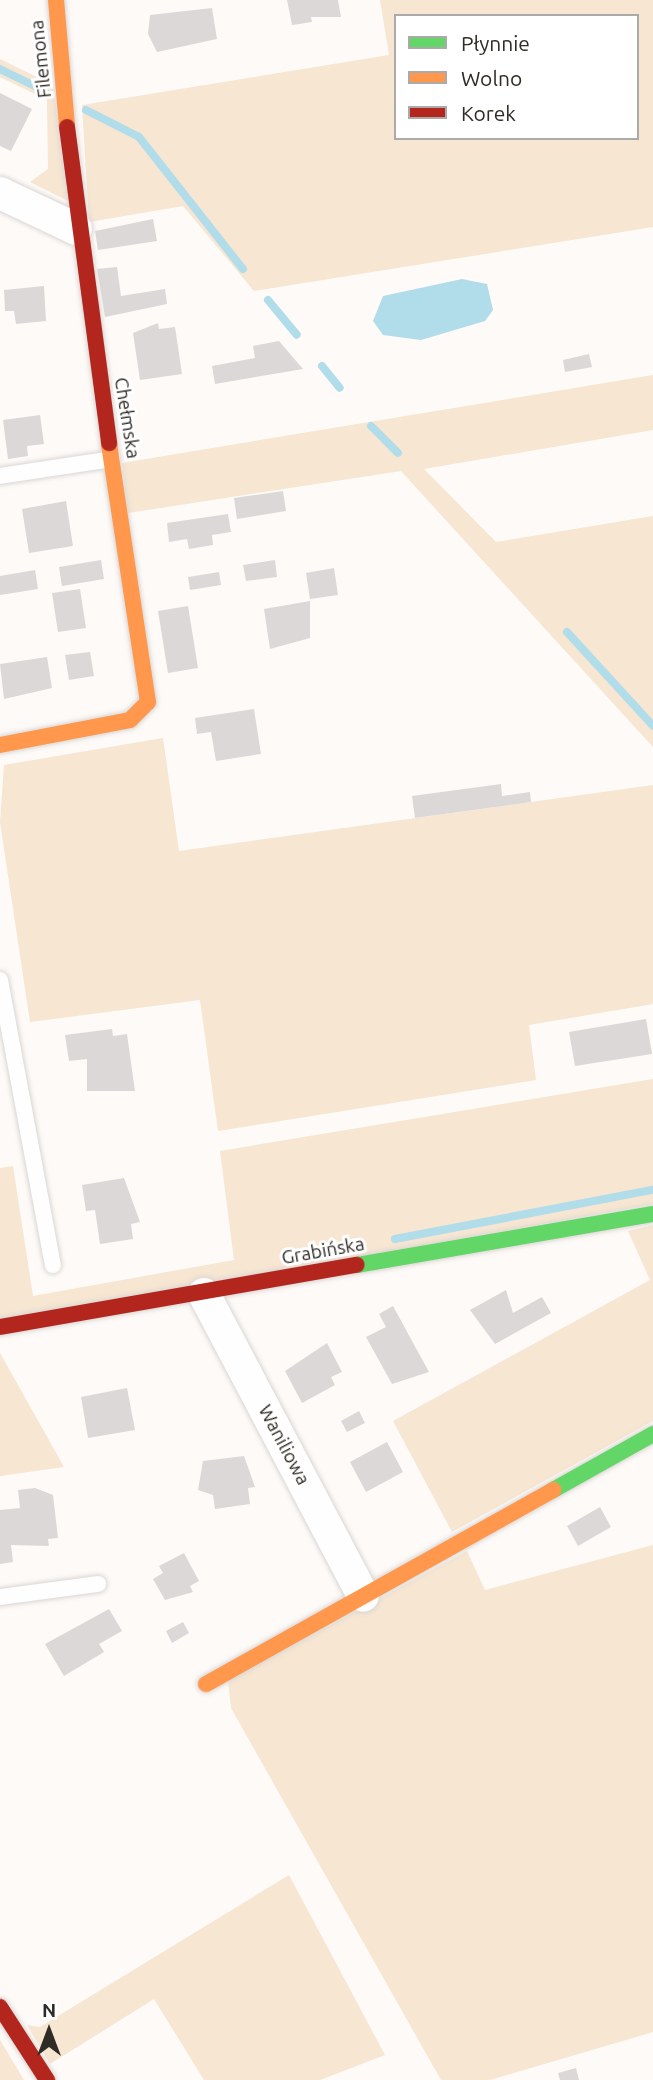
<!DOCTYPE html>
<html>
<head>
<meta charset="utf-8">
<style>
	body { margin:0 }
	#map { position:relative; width:653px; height:2080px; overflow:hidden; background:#fdfaf7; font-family:Ubuntu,sans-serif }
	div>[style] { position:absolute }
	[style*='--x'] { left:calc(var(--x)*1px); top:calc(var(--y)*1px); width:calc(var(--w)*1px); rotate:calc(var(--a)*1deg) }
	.green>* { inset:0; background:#f6e6d2 }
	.water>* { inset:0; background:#b1dcea }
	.stream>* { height:8px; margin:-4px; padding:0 4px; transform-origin:4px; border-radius:4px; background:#b1dcea }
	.building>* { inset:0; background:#dcd8d8 }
	.roads { filter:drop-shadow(0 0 2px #dad6d3) drop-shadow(0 0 2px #dad6d3) }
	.lane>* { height:16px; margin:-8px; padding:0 8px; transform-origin:8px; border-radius:8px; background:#fffefe }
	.street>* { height:32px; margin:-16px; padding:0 16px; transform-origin:16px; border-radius:16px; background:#fffefe }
	.fast>* { height:16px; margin:-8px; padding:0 8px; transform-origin:8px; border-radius:8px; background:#63d668 }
	.slow>* { height:16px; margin:-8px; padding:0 8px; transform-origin:8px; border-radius:8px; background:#ff974d }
	.jam>* { height:16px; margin:-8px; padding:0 8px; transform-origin:8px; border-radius:8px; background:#b3261e }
	span { translate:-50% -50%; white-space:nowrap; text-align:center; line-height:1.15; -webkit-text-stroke:6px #fff; paint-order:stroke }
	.street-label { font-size:19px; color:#2f2b26 }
	.legend { position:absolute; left:394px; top:14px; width:245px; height:126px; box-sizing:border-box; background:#fff; border:2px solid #acaaa8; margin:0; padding:9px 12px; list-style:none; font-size:21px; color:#2f2b26 }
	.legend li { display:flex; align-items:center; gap:14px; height:35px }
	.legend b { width:35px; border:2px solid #acaaa8 }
	.north { position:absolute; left:14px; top:1996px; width:70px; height:70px; -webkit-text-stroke:5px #fff; paint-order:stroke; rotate:0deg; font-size:19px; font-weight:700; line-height:28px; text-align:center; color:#2f2b26 }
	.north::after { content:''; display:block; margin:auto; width:24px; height:32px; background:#2f2b26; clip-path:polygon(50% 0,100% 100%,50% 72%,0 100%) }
</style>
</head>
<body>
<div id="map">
	<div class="green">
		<div style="clip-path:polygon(evenodd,380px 0,653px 0,653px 227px,254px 291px,183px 206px,89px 222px,82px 105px,389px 55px,380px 0,396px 16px,637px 16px,637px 138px,396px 138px,396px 16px)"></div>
		<div style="clip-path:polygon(0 59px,53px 85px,68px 201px,30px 182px,48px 169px,47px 100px,0 77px)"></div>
		<div style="clip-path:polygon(653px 375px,653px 430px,424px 469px,496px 542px,653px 516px,653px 747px,401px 471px,128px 513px,122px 463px)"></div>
		<div style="clip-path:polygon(163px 738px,179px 851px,653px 785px,653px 1004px,529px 1025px,536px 1080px,218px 1131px,200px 1000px,30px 1022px,0 822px,4px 765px)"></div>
		<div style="clip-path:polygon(653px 1079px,653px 1204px,0 1322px,0 1168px,13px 1166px,33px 1296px,234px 1260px,220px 1151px)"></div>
		<div style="clip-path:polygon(653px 1225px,653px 1421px,452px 1532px,393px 1421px,650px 1280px,628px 1231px)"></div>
		<div style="clip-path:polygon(0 1353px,9px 1369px,64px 1467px,0 1476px)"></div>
		<div style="clip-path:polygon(653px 1545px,653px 2032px,490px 2080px,441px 2080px,231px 1708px,228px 1681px,467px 1551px,485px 1590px)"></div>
		<div style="clip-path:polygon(289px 1875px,385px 2055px,320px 2080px,204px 2080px,154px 1999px,50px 2064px,27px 2025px,40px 2027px)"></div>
		<div style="clip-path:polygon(0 2040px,24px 2080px,0 2080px)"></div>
	</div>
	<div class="water">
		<div style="clip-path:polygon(462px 279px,487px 284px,493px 310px,485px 321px,421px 340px,383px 335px,373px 321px,383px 296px)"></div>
	</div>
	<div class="stream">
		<div style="--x:0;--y:69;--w:50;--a:26.1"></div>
		<div style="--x:86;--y:110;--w:59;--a:27"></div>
		<div style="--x:139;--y:137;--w:168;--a:51.8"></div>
		<div style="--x:268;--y:300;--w:45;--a:50.4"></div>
		<div style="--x:322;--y:366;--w:28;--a:51"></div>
		<div style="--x:371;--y:426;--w:38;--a:45"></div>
		<div style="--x:567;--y:632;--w:127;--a:47.5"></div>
		<div style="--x:395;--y:1239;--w:263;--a:-10.8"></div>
	</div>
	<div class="building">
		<div style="clip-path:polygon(287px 0,338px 0,341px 17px,311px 17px,312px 22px,292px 25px)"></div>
		<div style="clip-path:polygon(212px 8px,217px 39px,157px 52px,148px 34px,150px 15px)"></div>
		<div style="clip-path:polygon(0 93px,32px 109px,11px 151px,0 146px)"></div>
		<div style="clip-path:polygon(153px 219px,157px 241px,98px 250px,95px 231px)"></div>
		<div style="clip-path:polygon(117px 267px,121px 296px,165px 289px,167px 304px,105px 317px,97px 269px)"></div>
		<div style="clip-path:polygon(44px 286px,46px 321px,16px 324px,14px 311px,5px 311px,4px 290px)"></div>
		<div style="clip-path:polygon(158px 323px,159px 329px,175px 327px,182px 374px,140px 380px,133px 333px)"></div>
		<div style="clip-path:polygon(279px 341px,303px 369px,215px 384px,212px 366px,255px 358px,253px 346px)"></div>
		<div style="clip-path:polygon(589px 354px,592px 367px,565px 372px,563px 360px)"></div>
		<div style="clip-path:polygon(40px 415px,44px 444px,27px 446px,28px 456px,8px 459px,3px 420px)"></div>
		<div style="clip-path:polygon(283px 491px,286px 511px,237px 519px,234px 498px)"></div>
		<div style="clip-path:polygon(66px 501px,73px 546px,29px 553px,22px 509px)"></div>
		<div style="clip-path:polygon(228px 514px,231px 532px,212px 535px,213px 545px,189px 549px,187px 539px,169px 542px,167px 523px)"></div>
		<div style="clip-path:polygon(101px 560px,104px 579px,62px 586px,59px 567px)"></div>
		<div style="clip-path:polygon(275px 560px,277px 577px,246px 581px,243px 565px)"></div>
		<div style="clip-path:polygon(334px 568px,338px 595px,310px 599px,306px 573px)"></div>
		<div style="clip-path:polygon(35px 570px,38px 589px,0 595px,0 576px)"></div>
		<div style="clip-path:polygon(219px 572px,221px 585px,190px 590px,188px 577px)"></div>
		<div style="clip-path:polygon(80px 589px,86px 628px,58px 632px,52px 593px)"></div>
		<div style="clip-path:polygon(310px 601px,310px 638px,270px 649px,264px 609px)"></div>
		<div style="clip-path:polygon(188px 606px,198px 668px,168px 673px,158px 611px)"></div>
		<div style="clip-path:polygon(90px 652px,94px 676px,69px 680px,65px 655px)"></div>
		<div style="clip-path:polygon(47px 657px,52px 688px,4px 699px,0 664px)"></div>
		<div style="clip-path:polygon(254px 709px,261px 754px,216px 761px,211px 732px,197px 734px,195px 718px)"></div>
		<div style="clip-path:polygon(501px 784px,502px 796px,530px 792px,531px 802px,415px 818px,412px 796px)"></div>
		<div style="clip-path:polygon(646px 1019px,652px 1054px,575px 1066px,569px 1032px)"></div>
		<div style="clip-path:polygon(112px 1029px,113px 1036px,127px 1034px,135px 1091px,87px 1091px,87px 1059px,69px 1061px,65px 1035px)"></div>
		<div style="clip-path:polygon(124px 1178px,140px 1222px,131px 1224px,133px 1239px,100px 1244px,95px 1210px,86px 1211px,82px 1185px)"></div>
		<div style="clip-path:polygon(506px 1290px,513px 1313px,542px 1297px,551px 1313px,495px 1344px,470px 1310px)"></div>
		<div style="clip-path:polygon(393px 1306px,429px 1372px,392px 1384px,366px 1337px,386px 1327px,379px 1314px)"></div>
		<div style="clip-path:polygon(327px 1343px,342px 1372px,331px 1377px,335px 1385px,302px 1403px,285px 1371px)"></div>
		<div style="clip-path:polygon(127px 1388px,135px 1430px,88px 1438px,81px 1397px)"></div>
		<div style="clip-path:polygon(359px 1411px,365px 1423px,347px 1432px,341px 1421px)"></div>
		<div style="clip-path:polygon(387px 1442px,403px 1472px,366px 1492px,350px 1462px)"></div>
		<div style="clip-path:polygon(244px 1456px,255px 1487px,248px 1488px,250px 1504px,215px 1509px,213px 1495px,198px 1490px,203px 1461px)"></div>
		<div style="clip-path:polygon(35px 1488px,53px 1495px,58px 1538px,48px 1539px,49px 1546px,11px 1545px,13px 1562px,0 1564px,0 1510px,20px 1508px,18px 1490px)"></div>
		<div style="clip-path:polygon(600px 1507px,611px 1527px,578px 1546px,567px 1526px)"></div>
		<div style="clip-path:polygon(184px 1553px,199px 1581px,190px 1586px,193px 1592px,165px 1600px,153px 1579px,163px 1573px,159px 1566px)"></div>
		<div style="clip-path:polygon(109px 1609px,122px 1631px,99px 1644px,104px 1652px,64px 1676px,45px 1644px)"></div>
		<div style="clip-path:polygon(183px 1622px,189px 1633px,172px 1643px,166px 1631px)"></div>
		<div style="clip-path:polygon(576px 2068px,579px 2080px,560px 2080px,558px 2073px)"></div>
	</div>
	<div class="roads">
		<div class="lane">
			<div style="--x:0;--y:476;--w:113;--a:-8.6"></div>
			<div style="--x:0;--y:980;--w:290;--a:79.5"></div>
			<div style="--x:0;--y:1597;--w:99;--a:-7.6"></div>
		</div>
		<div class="street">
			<div style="--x:0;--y:193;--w:84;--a:25.3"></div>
			<div style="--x:204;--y:1294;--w:341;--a:62.2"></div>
		</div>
		<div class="fast">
			<div style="--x:357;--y:1265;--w:300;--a:-9.8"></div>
			<div style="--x:553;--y:1490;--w:115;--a:-29.2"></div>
		</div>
		<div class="slow">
			<div style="--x:56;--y:0;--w:127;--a:85"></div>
			<div style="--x:0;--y:745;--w:132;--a:-10.9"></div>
			<div style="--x:130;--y:720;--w:25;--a:-45"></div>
			<div style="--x:148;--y:702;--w:262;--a:-98.6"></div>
			<div style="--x:206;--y:1684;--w:398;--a:-29.2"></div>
		</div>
		<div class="jam">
			<div style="--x:67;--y:127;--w:319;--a:82.4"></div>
			<div style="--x:0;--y:1327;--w:362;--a:-9.9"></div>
			<div style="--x:0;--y:2007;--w:87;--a:57.2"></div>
		</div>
	</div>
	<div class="street-label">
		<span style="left:41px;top:59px;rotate:-96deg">Filemona</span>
		<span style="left:127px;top:418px;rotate:81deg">Chełmska</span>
		<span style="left:323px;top:1251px;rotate:-10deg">Grabińska</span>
		<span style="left:284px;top:1445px;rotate:62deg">Waniliowa</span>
	</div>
	<ul class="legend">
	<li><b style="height:9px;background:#63d668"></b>Płynnie</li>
	<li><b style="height:9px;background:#ff974d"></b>Wolno</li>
	<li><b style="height:9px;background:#b3261e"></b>Korek</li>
	</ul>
	<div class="north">N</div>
</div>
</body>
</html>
